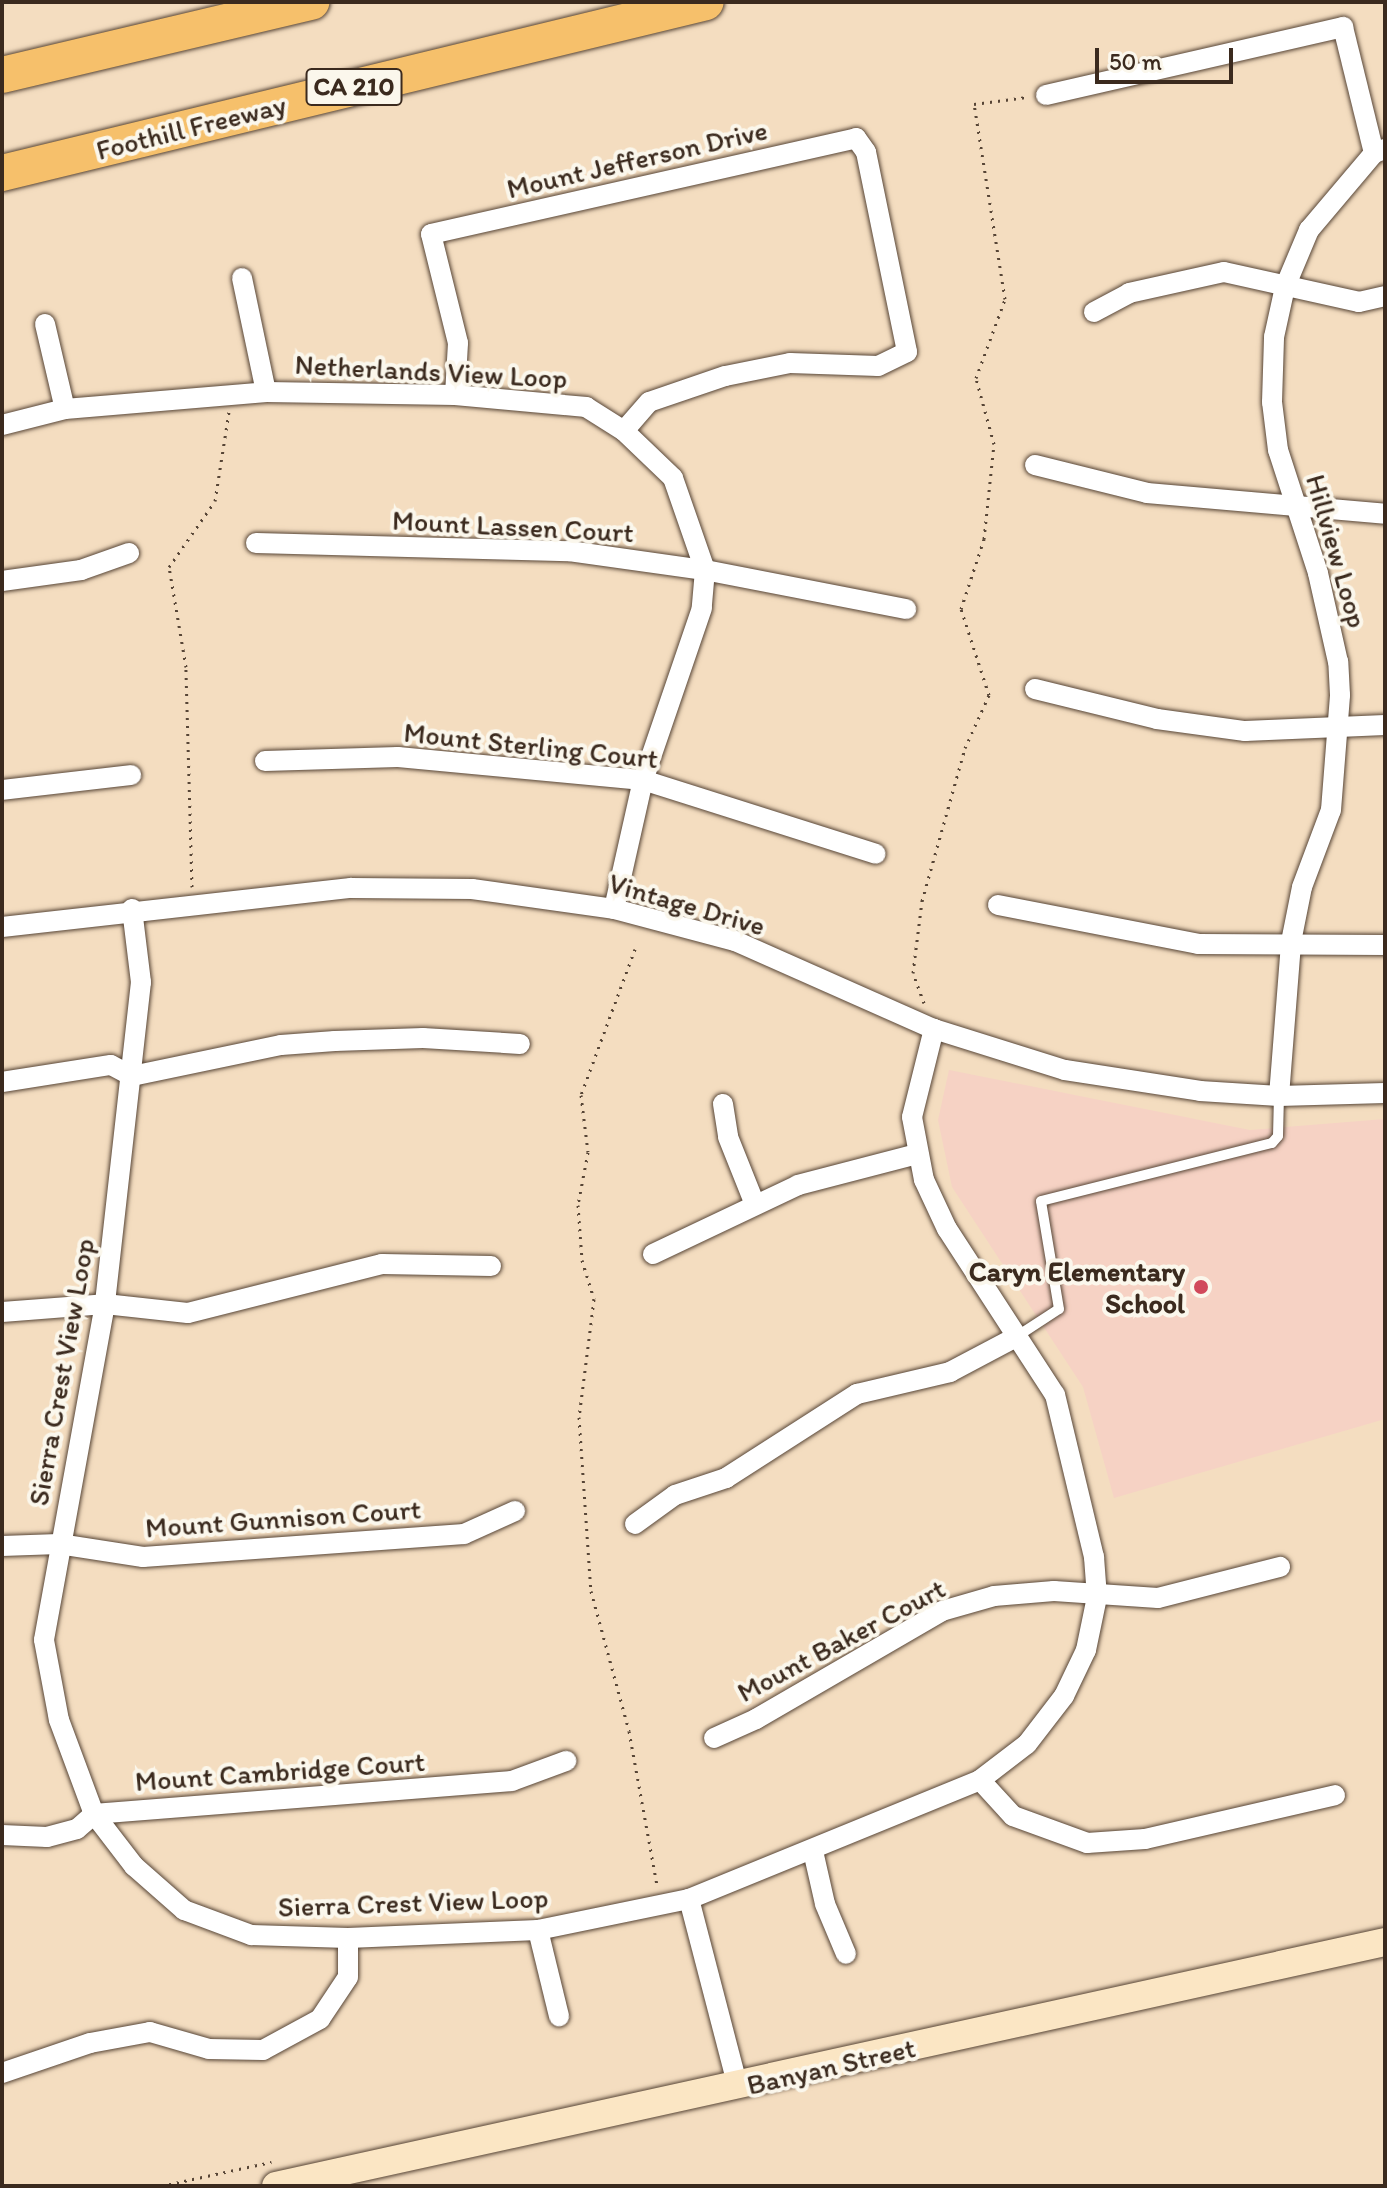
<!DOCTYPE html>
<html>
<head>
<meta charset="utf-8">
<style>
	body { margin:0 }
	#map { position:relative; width:1387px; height:2188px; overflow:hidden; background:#f4ddc0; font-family:Itim,sans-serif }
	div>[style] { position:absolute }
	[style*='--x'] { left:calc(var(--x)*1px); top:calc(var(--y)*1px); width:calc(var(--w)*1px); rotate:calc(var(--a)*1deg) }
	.built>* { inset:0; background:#f6d2c4 }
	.path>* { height:3px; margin-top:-1.5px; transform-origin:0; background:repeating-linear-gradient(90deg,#574536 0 2px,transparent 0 8px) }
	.roads { filter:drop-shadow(0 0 2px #574536) drop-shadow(0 0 2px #574536) }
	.service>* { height:10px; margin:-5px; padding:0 5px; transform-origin:5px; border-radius:5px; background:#fff }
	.minor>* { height:20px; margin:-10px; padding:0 10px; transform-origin:10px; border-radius:10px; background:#fff }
	.secondary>* { height:28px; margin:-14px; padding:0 14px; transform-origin:14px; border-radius:14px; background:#fbe6c4 }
	.motorway>* { height:36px; margin:-18px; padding:0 18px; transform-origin:18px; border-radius:18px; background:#f6c06b }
	.dots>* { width:22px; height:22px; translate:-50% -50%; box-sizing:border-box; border:4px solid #fbf7ec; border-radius:50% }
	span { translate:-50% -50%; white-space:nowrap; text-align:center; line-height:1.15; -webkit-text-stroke:8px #fbf7ec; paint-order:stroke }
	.shield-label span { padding:2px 6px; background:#fbf7ec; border:2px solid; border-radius:6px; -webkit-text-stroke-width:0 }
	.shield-label { font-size:26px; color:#3b2a1e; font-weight:700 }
	.street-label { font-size:28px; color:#3b2a1e }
	.poi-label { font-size:28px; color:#3b2a1e; font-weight:700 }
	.right { translate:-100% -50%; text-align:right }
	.frame { position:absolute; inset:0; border:4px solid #3b2a1e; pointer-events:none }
	.scale { position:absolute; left:1095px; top:48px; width:138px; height:36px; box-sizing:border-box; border:4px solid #3b2a1e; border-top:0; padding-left:10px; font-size:24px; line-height:28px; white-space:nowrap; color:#3b2a1e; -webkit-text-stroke:6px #fbf7ec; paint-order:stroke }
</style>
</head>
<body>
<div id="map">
	<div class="built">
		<div style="clip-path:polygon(949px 1070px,1250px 1130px,1385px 1119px,1385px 1419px,1114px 1498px,1083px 1387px,952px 1187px,938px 1120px)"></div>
	</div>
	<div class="path">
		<div style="--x:192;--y:887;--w:220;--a:-91.6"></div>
		<div style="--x:186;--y:667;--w:101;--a:-99.6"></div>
		<div style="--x:169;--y:567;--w:80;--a:-55.1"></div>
		<div style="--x:215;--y:501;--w:90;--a:-81.1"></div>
		<div style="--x:635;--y:949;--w:156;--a:110.3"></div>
		<div style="--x:581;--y:1095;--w:57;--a:83"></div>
		<div style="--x:588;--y:1152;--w:54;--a:100.7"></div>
		<div style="--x:578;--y:1205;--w:55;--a:85.8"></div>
		<div style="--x:582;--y:1260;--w:41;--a:72.9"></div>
		<div style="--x:594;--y:1299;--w:119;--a:97.2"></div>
		<div style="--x:579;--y:1417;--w:174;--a:86.1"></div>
		<div style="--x:591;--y:1591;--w:145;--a:74.8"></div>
		<div style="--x:629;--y:1731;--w:157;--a:79.7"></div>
		<div style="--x:924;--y:1003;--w:32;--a:-110"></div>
		<div style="--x:913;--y:973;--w:73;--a:-82.9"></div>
		<div style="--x:922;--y:901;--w:159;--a:-74.3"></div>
		<div style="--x:965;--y:748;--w:58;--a:-65.6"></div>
		<div style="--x:989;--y:695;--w:90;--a:-108"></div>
		<div style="--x:961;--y:609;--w:74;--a:-71.8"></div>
		<div style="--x:984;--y:539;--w:96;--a:-84"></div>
		<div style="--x:994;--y:444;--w:68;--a:-105.3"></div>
		<div style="--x:976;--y:378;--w:84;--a:-69.8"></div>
		<div style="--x:1005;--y:299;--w:197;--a:-99"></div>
		<div style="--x:974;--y:104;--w:53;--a:-7.5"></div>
		<div style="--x:161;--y:2186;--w:113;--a:-12.3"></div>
	</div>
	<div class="roads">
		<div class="service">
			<div style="--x:1016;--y:1337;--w:51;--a:-33.1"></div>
			<div style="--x:1059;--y:1309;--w:109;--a:-99.5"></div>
			<div style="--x:1041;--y:1201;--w:238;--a:-14.1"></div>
			<div style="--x:1272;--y:1143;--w:9;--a:-49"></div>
			<div style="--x:1278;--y:1136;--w:40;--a:-88.6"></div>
		</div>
		<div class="minor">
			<div style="--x:1046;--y:95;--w:305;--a:-12.9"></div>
			<div style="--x:1343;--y:27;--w:130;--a:76.2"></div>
			<div style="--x:242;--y:278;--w:116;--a:78.1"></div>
			<div style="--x:1094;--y:312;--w:40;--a:-28"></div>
			<div style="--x:1129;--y:293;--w:97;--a:-12.5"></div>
			<div style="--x:1224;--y:272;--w:138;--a:12.5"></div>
			<div style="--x:1359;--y:302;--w:27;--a:-13"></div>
			<div style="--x:45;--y:324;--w:87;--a:76.8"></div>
			<div style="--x:455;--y:395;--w:52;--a:-86.7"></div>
			<div style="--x:458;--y:343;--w:112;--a:-103.9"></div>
			<div style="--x:431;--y:234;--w:436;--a:-12.7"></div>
			<div style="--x:856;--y:138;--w:17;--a:54"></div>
			<div style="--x:866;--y:152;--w:204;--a:78.4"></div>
			<div style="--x:907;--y:352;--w:32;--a:154"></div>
			<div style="--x:878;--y:366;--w:88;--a:-178"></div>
			<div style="--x:790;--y:363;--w:66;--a:168.7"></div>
			<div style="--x:725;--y:376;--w:80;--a:161.1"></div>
			<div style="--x:649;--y:402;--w:38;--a:131"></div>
			<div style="--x:2;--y:425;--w:65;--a:-14.3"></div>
			<div style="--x:65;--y:409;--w:202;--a:-4.8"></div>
			<div style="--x:266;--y:392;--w:189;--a:0.9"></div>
			<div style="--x:455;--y:395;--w:132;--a:5.2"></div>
			<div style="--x:586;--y:407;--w:45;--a:32.3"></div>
			<div style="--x:624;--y:431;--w:68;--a:43.8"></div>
			<div style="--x:673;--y:478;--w:97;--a:70.8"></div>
			<div style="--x:705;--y:570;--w:38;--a:95"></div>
			<div style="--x:702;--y:608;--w:182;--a:108.9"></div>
			<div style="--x:643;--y:780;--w:132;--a:102.7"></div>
			<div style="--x:1035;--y:465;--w:115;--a:14"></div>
			<div style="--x:1147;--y:493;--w:239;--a:5"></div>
			<div style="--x:256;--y:543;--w:313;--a:1.5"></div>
			<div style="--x:569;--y:551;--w:137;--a:8"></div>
			<div style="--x:705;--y:570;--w:205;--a:11"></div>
			<div style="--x:2;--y:581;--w:80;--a:-7.9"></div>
			<div style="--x:81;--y:570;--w:51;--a:-19.5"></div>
			<div style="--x:1035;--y:689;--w:126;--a:13.8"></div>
			<div style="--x:1157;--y:719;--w:89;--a:7.8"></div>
			<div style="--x:1245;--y:731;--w:140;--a:-2.5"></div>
			<div style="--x:265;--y:761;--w:133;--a:-1.7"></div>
			<div style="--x:398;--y:757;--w:246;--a:5.4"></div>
			<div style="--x:643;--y:780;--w:244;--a:17.6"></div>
			<div style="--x:2;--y:790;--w:130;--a:-6.6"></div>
			<div style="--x:998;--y:905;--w:204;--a:11"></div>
			<div style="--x:1198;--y:944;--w:187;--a:0.3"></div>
			<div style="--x:132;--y:909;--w:74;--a:83"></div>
			<div style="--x:141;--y:982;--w:324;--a:96.4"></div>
			<div style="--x:105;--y:1304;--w:341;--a:100.3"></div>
			<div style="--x:44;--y:1640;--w:81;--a:79.4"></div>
			<div style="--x:59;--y:1720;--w:100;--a:69.6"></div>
			<div style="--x:94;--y:1814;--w:66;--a:52.4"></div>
			<div style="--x:134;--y:1866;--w:67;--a:41.3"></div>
			<div style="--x:184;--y:1910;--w:72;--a:20.5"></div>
			<div style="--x:251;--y:1935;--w:97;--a:1.8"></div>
			<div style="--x:348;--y:1938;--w:190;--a:-2.4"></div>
			<div style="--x:538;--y:1930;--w:154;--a:-11.6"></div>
			<div style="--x:689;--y:1899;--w:314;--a:-22.2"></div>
			<div style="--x:980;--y:1780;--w:59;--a:-37.5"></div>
			<div style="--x:1027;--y:1744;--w:61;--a:-52.4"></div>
			<div style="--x:1064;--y:1696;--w:51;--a:-64.4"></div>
			<div style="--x:1086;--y:1650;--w:54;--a:-78.3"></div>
			<div style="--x:1097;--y:1597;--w:40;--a:-94.3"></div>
			<div style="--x:1094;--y:1557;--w:167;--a:-103.5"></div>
			<div style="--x:1055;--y:1395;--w:198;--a:-123"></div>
			<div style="--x:947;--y:1229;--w:54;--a:-115.1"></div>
			<div style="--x:924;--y:1180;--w:64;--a:-100.8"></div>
			<div style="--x:912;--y:1117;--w:91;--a:-76"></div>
			<div style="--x:2;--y:927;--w:351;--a:-6.4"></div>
			<div style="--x:351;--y:888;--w:121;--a:0.5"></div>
			<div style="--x:472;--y:889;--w:143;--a:8"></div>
			<div style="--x:614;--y:909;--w:125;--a:14.8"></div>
			<div style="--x:735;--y:941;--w:218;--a:23.9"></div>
			<div style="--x:934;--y:1029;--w:137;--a:17.4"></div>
			<div style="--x:1065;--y:1070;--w:137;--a:8.8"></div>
			<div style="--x:1200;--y:1091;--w:79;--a:3.6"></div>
			<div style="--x:1279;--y:1096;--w:106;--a:-1.6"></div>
			<div style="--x:2;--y:1082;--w:110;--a:-8.9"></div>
			<div style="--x:111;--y:1065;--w:24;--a:28"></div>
			<div style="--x:132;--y:1076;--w:152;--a:-11.8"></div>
			<div style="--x:281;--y:1045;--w:54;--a:-4.2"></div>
			<div style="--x:335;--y:1041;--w:88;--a:-2"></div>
			<div style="--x:423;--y:1038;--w:97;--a:3.5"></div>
			<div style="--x:1279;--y:1096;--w:154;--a:-85.5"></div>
			<div style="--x:1291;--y:942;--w:56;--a:-78.7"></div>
			<div style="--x:1302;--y:887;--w:82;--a:-69.4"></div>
			<div style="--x:1331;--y:810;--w:115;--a:-85.5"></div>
			<div style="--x:1340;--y:695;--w:33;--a:-93"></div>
			<div style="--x:1338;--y:662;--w:91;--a:-102.7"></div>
			<div style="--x:1318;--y:573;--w:129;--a:-108"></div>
			<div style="--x:1278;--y:450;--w:48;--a:-97.1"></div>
			<div style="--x:1272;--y:402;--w:65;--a:-88.2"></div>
			<div style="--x:1274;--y:337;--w:51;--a:-77.6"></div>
			<div style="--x:1285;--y:287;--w:62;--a:-67.2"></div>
			<div style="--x:1309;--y:230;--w:101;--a:-49.8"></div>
			<div style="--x:1374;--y:153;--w:12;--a:-20"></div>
			<div style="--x:723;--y:1104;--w:33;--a:81"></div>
			<div style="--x:728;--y:1137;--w:70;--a:68.2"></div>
			<div style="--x:653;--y:1254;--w:161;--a:-25.4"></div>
			<div style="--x:798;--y:1185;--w:123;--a:-14.6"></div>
			<div style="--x:2;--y:1312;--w:103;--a:-4.4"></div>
			<div style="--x:105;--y:1304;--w:83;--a:6.2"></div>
			<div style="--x:188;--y:1313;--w:200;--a:-14.2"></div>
			<div style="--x:382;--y:1264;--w:109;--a:1.1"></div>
			<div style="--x:635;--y:1524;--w:49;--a:-35.9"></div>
			<div style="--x:675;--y:1495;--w:54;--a:-18.4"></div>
			<div style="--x:726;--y:1478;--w:156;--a:-32.7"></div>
			<div style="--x:857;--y:1394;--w:96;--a:-13.3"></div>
			<div style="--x:950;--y:1372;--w:75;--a:-27.9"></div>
			<div style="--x:2;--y:1546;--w:57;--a:-2"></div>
			<div style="--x:59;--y:1544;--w:85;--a:8.8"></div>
			<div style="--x:143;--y:1557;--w:322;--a:-4.1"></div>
			<div style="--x:464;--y:1534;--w:56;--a:-24.3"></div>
			<div style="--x:714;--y:1738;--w:46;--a:-24.3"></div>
			<div style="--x:756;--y:1719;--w:215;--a:-30.1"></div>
			<div style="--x:942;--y:1611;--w:54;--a:-16.1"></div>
			<div style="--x:994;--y:1596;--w:60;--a:-4.8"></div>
			<div style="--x:1054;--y:1591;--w:104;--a:3.9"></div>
			<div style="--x:1158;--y:1598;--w:126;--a:-14.3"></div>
			<div style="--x:980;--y:1780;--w:49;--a:47.5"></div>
			<div style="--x:1013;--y:1816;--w:79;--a:20"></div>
			<div style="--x:1087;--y:1843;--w:58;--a:-3.9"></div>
			<div style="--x:1145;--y:1839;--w:195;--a:-13"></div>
			<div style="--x:2;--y:1835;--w:45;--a:2.5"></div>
			<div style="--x:47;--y:1837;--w:31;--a:-15"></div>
			<div style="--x:77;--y:1829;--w:23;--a:-41"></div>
			<div style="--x:94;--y:1814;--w:419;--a:-4.5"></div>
			<div style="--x:512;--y:1781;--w:58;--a:-20.3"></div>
			<div style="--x:813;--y:1851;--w:54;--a:77.2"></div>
			<div style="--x:825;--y:1904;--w:54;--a:67.2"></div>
			<div style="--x:689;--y:1899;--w:194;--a:75.4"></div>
			<div style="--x:538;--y:1930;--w:89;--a:76.3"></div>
			<div style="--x:2;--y:2073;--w:93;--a:-18.8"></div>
			<div style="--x:90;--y:2043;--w:61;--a:-10.4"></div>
			<div style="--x:150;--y:2032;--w:61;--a:16.1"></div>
			<div style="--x:209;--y:2049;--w:54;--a:1.1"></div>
			<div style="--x:263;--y:2050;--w:65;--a:-28.5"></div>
			<div style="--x:320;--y:2019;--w:50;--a:-56.3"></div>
			<div style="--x:348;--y:1977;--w:39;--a:-90"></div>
		</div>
		<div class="secondary">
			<div style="--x:276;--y:2186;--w:1136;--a:-12.41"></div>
		</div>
		<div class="motorway">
			<div style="--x:2;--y:75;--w:318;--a:-13.3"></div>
			<div style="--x:2;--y:173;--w:724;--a:-13.65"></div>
		</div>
	</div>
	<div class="dots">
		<div style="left:1201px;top:1287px;background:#d1495b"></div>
	</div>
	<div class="shield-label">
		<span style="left:354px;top:87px">CA 210</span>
	</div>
	<div class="street-label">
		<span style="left:191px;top:127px;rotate:-14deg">Foothill Freeway</span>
		<span style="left:637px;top:159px;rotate:-13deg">Mount Jefferson Drive</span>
		<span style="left:431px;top:371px;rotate:3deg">Netherlands View Loop</span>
		<span style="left:513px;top:526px;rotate:3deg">Mount Lassen Court</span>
		<span style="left:1337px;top:551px;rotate:74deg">Hillview Loop</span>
		<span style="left:531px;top:745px;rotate:6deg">Mount Sterling Court</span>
		<span style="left:687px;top:904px;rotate:16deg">Vintage Drive</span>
		<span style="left:61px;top:1372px;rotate:-80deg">Sierra Crest View Loop</span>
		<span style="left:283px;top:1518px;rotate:-4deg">Mount Gunnison Court</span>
		<span style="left:841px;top:1640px;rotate:-28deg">Mount Baker Court</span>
		<span style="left:280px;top:1771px;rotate:-4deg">Mount Cambridge Court</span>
		<span style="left:413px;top:1902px;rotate:-2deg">Sierra Crest View Loop</span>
		<span style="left:831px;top:2066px;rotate:-13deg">Banyan Street</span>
	</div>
	<div class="poi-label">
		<span class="right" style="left:1185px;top:1287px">Caryn Elementary<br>School</span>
	</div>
	<div class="frame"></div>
	<div class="scale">50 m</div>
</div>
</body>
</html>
